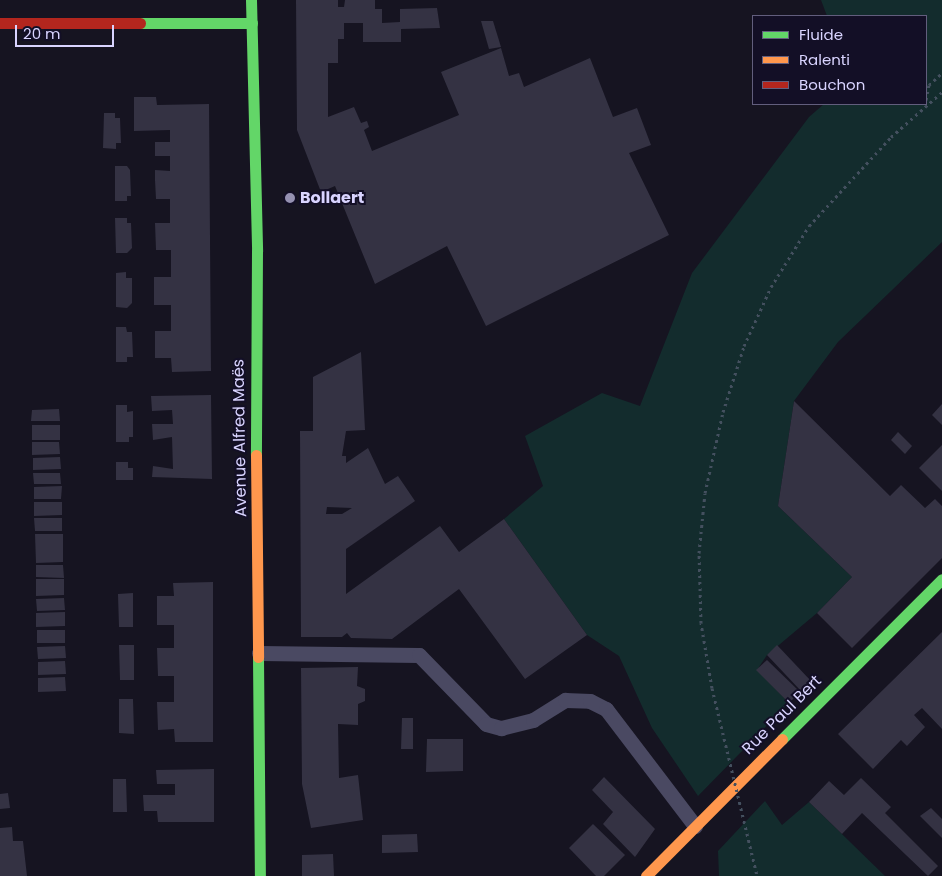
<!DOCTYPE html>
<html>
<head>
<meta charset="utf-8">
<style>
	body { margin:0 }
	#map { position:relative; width:942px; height:876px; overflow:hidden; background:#161421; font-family:Poppins,sans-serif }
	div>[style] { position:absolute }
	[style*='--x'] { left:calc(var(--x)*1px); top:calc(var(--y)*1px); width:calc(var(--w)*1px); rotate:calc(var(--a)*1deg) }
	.green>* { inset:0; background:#132c2d }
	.building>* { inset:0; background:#343243 }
	.path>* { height:3px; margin-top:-1.5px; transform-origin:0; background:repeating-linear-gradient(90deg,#44505f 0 2.5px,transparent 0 6.5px) }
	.lane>* { height:15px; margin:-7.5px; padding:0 7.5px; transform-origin:7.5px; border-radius:7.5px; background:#4a4962 }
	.fast>* { height:11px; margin:-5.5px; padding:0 5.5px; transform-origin:5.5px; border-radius:5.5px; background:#63d668 }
	.slow>* { height:11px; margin:-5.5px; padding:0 5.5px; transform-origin:5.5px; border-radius:5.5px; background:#ff974d }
	.jam>* { height:11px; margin:-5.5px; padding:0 5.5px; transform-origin:5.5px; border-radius:5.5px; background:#b3261e }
	.path-bridge>* { height:3px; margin-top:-1.5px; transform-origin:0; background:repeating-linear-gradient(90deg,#44505f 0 2.5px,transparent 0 6.5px) }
	.dots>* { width:14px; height:14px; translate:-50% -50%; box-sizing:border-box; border:2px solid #130f26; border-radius:50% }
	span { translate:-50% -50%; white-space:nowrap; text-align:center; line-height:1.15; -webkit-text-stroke:4px #130f26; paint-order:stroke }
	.poi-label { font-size:16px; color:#d9d4ff; font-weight:700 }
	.left { translate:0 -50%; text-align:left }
	.street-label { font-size:16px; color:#d9d4ff }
	.legend { position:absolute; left:752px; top:15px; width:175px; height:90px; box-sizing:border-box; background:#130f26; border:1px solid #625e7d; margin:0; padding:6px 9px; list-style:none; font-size:15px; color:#d9d4ff }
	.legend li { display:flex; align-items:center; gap:10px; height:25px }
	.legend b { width:25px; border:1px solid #625e7d }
	.scale { position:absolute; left:15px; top:25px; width:99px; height:22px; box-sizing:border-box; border:2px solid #d9d4ff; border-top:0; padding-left:6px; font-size:15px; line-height:18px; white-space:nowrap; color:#d9d4ff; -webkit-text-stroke:4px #130f26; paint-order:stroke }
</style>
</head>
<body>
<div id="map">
	<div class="green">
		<div style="clip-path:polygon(821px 0,942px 0,942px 242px,838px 342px,794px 401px,778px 506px,852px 577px,817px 613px,767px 655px,757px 670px,789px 703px,698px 796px,652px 728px,619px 656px,587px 635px,504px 519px,543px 486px,525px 436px,602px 393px,640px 406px,692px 273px,809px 117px,824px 104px,926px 104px,926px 16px,827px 16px)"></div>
		<div style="clip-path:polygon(765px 801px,782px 825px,809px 802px,885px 876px,719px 876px,718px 851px)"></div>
	</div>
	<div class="building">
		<div style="clip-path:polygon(296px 0,338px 0,338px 7px,344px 7px,345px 0,375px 0,375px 9px,382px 9px,382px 23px,400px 22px,400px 9px,437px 8px,440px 28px,401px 29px,401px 42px,363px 42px,363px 23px,344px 23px,344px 39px,338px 39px,338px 63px,328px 63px,328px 117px,354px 107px,361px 123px,367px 121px,369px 127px,364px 130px,372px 151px,459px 115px,441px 72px,501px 48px,509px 76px,519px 73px,524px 87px,590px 58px,613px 117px,637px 108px,651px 145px,629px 153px,669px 235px,486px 326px,447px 246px,375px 284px,335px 186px,321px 192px,297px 130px)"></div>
		<div style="clip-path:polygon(481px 21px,493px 21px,501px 47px,489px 49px)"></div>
		<div style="clip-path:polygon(134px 97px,156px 97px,157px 105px,209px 104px,211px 371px,172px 372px,171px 358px,155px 358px,155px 331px,171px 331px,171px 305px,154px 305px,154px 277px,171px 277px,171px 250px,156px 250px,155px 223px,170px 223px,170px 199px,156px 199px,155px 180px,155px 170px,170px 171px,170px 156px,155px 156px,155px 142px,170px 142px,170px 130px,134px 131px)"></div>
		<div style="clip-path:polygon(104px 113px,115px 113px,115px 118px,120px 118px,121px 143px,116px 143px,116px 149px,103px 148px)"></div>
		<div style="clip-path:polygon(115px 166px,127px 166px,130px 170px,131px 196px,127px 196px,127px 201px,115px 201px)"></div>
		<div style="clip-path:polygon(115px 218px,127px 218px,127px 223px,131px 223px,132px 248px,127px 253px,116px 253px)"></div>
		<div style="clip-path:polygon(126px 272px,126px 278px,132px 278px,132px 303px,127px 308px,116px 307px,116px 273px)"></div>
		<div style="clip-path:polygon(116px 327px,126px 327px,127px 332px,132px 332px,133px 357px,127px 357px,127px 362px,116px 362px)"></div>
		<div style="clip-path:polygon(evenodd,361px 352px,365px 430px,346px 431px,342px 456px,346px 456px,346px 463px,368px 448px,385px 484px,398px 476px,415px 501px,346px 549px,346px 594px,440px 526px,459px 552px,504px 519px,587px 635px,525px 679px,459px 589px,392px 639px,351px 638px,347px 633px,342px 637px,301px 637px,300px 431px,313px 431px,313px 377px,361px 352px,327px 507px,352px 508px,342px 514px,326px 514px,327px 507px)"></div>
		<div style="clip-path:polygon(211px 395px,212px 479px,152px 477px,153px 466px,173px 469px,172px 437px,153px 440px,152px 424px,173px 424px,172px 410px,152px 411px,151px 396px)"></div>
		<div style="clip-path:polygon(794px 401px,890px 496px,901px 485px,925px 508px,935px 499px,942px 506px,942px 558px,852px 648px,817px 613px,852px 577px,778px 506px)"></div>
		<div style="clip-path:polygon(942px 404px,942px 425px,932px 415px)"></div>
		<div style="clip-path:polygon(116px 405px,127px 405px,127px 412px,133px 411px,133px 437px,129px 437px,129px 442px,116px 442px)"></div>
		<div style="clip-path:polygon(59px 409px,60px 421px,31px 421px,32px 410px)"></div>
		<div style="clip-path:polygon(32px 425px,60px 425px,60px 440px,32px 440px)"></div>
		<div style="clip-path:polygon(898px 432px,912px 446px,905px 454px,891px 440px)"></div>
		<div style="clip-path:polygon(32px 442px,59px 442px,60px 454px,32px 455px)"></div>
		<div style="clip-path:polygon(942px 445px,942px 491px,919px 468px)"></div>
		<div style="clip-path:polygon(60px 457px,61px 469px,33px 470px,33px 458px)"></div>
		<div style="clip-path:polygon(116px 462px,128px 462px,128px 468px,133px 468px,133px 480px,116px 480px)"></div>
		<div style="clip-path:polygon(33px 473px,60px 473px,61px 484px,34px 484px)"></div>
		<div style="clip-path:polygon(62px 486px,61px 499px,34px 499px,34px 487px)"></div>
		<div style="clip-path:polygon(34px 502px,62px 502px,62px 515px,34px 516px)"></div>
		<div style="clip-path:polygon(34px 518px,62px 518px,62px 531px,35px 531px)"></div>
		<div style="clip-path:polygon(35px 534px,63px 534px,63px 562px,36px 563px)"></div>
		<div style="clip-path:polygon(36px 565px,63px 565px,64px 578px,36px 577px)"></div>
		<div style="clip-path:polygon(36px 579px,64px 579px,64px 595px,36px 596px)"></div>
		<div style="clip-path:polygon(213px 582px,213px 742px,175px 742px,174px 729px,158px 730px,157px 702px,174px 702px,174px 676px,158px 676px,157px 648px,174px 648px,174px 625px,157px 625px,157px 596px,174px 596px,173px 583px)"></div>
		<div style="clip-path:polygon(133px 593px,133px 627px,119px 627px,118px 594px)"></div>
		<div style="clip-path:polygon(64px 598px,65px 610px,37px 611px,36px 599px)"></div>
		<div style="clip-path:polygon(65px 612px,65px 626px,36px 627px,36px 613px)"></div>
		<div style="clip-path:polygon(37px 630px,65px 630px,65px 643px,37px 643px)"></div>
		<div style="clip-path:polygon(942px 632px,942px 729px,922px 708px,914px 715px,925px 727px,907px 746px,901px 740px,873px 769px,838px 734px)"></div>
		<div style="clip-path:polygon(119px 645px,134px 645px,134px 680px,120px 680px)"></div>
		<div style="clip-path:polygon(777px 645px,811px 681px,801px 691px,767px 655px)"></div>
		<div style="clip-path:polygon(65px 646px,66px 658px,38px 659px,37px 647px)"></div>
		<div style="clip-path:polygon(767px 660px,800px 692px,789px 703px,756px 670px)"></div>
		<div style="clip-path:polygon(65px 661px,66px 674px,38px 675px,38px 662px)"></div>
		<div style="clip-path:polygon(358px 667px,357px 686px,365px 689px,365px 701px,358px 704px,358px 725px,338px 724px,339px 778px,358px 775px,363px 820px,311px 828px,302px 784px,301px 668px)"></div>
		<div style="clip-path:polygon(65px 677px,66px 691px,38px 692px,38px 678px)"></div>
		<div style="clip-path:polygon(119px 699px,133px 699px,134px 734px,119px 733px)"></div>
		<div style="clip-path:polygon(402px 718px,413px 718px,413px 749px,401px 749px)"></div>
		<div style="clip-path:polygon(427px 739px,463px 739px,463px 771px,426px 772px)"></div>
		<div style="clip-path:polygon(214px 769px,214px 822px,158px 822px,157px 811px,144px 811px,143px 795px,175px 795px,175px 784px,157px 784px,156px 770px)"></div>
		<div style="clip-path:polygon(604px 777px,655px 829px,635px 857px,603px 824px,613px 812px,592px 790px)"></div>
		<div style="clip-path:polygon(861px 778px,891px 807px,885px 813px,938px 866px,928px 876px,862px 813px,842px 834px,809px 802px,829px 781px,844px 795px)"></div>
		<div style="clip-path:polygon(113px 779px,126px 779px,127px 812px,113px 812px)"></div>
		<div style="clip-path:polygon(8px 793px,10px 808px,0 809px,0 794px)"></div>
		<div style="clip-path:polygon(931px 808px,942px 819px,942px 838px,920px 816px)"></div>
		<div style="clip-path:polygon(593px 824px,625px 855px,604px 876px,596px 876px,569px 848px)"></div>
		<div style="clip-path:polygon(12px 827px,13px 841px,23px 841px,27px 876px,0 876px,0 828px)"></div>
		<div style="clip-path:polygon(417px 834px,418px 852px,382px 853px,382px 835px)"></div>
		<div style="clip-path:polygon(333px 854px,334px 876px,302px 876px,302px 855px)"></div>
	</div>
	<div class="path">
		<div style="--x:926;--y:100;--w:15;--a:-79"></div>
		<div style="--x:929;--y:85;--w:18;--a:-43"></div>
		<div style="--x:712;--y:688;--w:66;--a:-99.6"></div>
		<div style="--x:701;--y:623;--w:70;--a:-91.6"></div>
		<div style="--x:699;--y:553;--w:60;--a:-84.3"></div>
		<div style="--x:705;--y:493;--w:83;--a:-77.5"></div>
		<div style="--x:723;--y:412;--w:69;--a:-72.3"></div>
		<div style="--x:744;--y:346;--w:65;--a:-65.4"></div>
		<div style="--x:771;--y:287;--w:72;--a:-58.1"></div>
		<div style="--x:809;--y:226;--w:121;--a:-47.3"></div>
		<div style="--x:891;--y:137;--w:68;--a:-41.4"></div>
	</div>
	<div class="lane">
		<div style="--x:259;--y:653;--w:160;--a:0.7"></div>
		<div style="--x:419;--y:655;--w:96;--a:45.8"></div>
		<div style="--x:486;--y:724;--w:16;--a:15"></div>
		<div style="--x:501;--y:728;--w:33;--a:-14"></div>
		<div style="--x:533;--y:720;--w:38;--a:-32"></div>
		<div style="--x:565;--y:700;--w:25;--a:2"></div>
		<div style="--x:590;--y:701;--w:18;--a:27"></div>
		<div style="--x:606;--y:709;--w:147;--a:52.7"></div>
	</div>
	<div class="fast">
		<div style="--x:251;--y:0;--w:251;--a:88.6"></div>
		<div style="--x:257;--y:251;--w:204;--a:90.3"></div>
		<div style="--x:140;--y:23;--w:112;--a:0"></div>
		<div style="--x:258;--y:657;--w:219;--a:89.5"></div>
		<div style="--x:782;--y:739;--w:226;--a:-45"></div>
	</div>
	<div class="slow">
		<div style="--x:256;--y:455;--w:202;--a:89.4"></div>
		<div style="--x:646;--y:876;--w:193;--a:-45.2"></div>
	</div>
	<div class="jam">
		<div style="--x:0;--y:23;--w:140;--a:0"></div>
	</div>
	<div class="path-bridge">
		<div style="--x:712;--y:688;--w:193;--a:76.5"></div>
	</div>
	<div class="dots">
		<div style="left:290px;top:198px;background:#9591b1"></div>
	</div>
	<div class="poi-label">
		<span class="left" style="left:300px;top:198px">Bollaert</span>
	</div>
	<div class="street-label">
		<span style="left:240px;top:438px;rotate:-91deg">Avenue Alfred Maës</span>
		<span style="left:782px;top:715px;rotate:-45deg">Rue Paul Bert</span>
	</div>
	<ul class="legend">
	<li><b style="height:6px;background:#63d668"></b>Fluide</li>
	<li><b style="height:6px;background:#ff974d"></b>Ralenti</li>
	<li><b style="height:6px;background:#b3261e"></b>Bouchon</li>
	</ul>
	<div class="scale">20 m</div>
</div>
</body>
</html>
